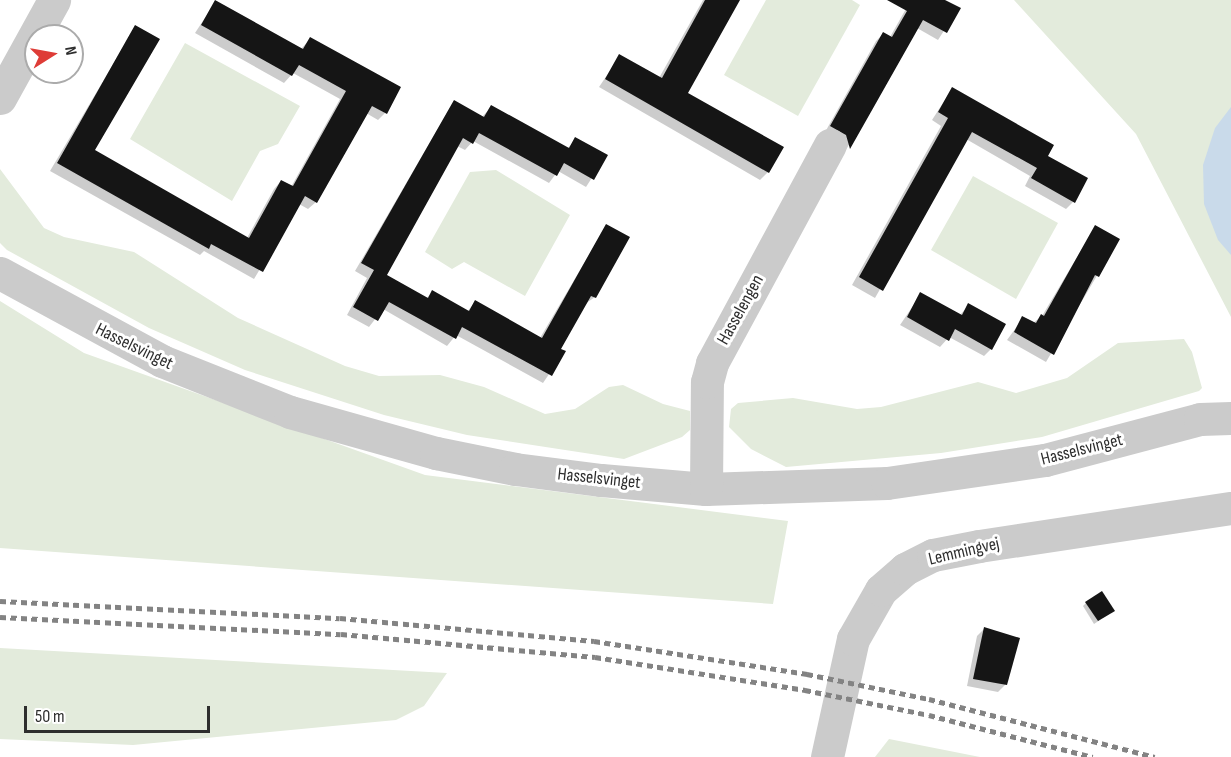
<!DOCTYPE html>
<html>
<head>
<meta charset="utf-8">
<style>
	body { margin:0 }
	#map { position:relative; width:1231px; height:757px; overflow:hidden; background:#fff; font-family:"Sofia Sans Condensed",sans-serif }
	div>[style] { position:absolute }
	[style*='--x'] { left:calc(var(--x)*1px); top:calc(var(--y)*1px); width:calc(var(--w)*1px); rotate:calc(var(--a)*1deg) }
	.green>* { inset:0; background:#e3ebdc }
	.water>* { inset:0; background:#c9daea }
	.shadow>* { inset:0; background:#0003 }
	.building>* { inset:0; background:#151515 }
	.minor>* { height:33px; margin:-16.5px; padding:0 16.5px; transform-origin:16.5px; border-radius:16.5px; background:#cbcbcb }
	.rail>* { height:4.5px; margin-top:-2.25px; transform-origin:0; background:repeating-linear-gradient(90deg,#838383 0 6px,transparent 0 10.5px) }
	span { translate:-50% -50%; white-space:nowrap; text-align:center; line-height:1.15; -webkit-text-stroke:6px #fff; paint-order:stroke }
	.street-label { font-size:18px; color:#2e2e2e }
	.north { position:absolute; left:24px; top:24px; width:60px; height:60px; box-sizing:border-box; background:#fff; border:2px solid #ababab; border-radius:50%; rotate:79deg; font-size:16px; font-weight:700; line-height:24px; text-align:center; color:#2e2e2e }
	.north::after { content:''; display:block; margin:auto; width:21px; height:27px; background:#de3c37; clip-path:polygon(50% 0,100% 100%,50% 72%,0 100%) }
	.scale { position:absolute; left:24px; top:706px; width:186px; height:27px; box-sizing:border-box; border:3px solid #2e2e2e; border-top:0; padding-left:8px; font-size:18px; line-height:21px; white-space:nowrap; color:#2e2e2e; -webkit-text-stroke:4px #fff; paint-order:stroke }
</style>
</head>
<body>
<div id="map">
	<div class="green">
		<div style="clip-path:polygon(766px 0,852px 0,860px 5px,798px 116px,724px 75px)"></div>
		<div style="clip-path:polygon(1014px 0,1231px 0,1231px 317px,1136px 134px)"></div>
		<div style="clip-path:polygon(185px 43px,300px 106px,278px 144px,260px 151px,232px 201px,130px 139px)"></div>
		<div style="clip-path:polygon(0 169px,44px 228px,64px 237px,134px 252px,238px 318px,345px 366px,379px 376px,440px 375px,484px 387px,545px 414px,575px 409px,609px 387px,623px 385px,663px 404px,690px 411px,690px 430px,682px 437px,624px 459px,467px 435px,384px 415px,245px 370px,149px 328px,7px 250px,0 243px)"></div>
		<div style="clip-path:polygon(496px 170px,570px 215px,525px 296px,464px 262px,452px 269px,425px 252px,470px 172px)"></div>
		<div style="clip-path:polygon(973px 176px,1058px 223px,1016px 299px,931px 250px)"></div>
		<div style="clip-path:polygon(0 301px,84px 353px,425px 475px,788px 521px,773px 604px,0 548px)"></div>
		<div style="clip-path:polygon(1184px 339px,1192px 352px,1202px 388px,1199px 391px,1042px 437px,941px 453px,786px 467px,751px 449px,729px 427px,731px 409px,738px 403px,793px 398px,857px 409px,881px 407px,978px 382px,1016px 393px,1067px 378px,1118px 343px)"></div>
		<div style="clip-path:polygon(0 648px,447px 673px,424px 706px,396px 720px,133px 745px,0 739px)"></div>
		<div style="clip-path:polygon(889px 739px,980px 757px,875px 757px)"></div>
	</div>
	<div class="water">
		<div style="clip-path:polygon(1231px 107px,1231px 255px,1218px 240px,1204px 204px,1203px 165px,1215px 128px)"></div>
	</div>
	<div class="shadow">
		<div style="clip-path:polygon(703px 0,738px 0,686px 93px,768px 172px,760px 180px,599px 87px,620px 56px,659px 78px)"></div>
		<div style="clip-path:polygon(896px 0,942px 0,958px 9px,938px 40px,917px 28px,843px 155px,824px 134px,876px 41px,883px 34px,890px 37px,907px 7px)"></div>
		<div style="clip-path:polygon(216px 1px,301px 49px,311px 38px,385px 113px,378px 120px,366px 113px,316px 202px,308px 209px,299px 204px,254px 279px,204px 251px,200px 255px,50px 171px,135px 27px,93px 150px,247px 238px,274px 189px,281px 181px,291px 187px,340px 99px,293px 73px,284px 83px,195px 33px)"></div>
		<div style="clip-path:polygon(952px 89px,1046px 157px,1073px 202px,1066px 209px,1025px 186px,1030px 176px,966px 139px,875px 298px,852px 285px,941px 126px,932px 120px)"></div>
		<div style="clip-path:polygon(454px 101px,482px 117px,492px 106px,567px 149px,576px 139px,606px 156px,586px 187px,558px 171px,549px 183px,473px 141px,465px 150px,457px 146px,385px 276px,426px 299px,432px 292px,467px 312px,475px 302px,540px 338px,606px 226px,595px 297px,585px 304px,559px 349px,564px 352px,543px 383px,456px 335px,447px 346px,383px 309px,369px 327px,347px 315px,367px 278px,355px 271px)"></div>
		<div style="clip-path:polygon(1095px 227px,1118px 240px,1046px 362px,1007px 340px,1023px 318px,1033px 323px,1042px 316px)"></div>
		<div style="clip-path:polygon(921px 294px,959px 316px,969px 305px,991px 349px,984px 356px,949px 337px,940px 347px,900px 325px)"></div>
		<div style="clip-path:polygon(1086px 603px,1109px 614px,1094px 624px,1083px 606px)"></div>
		<div style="clip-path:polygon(984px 629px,1018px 639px,1005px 685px,998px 692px,967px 686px,977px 636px)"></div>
	</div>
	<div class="building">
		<div style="clip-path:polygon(215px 0,303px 49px,310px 37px,401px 87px,387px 114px,372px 106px,317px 203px,305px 196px,263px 272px,211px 244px,209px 249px,57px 163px,135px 25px,160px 39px,95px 150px,249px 238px,281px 180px,293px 186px,346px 91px,299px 65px,292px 76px,201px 25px)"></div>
		<div style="clip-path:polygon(705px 0,740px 0,688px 93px,784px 147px,769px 173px,605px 79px,619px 54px,662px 78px)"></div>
		<div style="clip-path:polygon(887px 0,945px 0,961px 8px,947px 33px,923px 20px,850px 149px,846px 135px,830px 126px,883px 32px,892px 37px,907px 11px)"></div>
		<div style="clip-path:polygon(952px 87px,1054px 145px,1048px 156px,1088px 178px,1075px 203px,1031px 178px,1037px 168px,972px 132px,883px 291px,859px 277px,948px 118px,938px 112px)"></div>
		<div style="clip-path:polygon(454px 100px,484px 117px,491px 105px,569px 148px,575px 137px,608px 155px,594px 180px,564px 163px,557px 176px,479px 133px,473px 144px,463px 138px,387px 275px,428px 298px,432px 290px,469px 311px,475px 300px,542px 338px,606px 224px,630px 237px,596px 298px,591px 296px,561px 349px,566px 351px,552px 376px,462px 327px,456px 339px,389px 302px,378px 321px,353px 307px,374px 270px,361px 263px)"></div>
		<div style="clip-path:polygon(1095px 225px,1120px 239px,1099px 277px,1095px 275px,1054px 355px,1014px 332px,1022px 316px,1036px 323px,1041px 314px,1044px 316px)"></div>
		<div style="clip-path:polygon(920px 292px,962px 315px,968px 303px,1006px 324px,992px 350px,955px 329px,949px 341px,907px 317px)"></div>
		<div style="clip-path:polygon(1102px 591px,1115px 611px,1098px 621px,1085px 602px)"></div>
		<div style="clip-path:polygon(984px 627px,1020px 638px,1007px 685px,973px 679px)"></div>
	</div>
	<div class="minor">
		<div style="--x:0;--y:98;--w:112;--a:-61.1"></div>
		<div style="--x:0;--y:273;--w:184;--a:28.5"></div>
		<div style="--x:162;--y:361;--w:138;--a:21.7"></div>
		<div style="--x:290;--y:412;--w:152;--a:15.7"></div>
		<div style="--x:436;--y:453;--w:81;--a:11.4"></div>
		<div style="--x:515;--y:469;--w:87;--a:7.3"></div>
		<div style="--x:601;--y:480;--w:105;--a:4.9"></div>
		<div style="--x:706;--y:489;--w:181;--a:-1.9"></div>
		<div style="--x:887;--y:483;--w:160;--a:-8.3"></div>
		<div style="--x:1045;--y:460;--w:160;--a:-14.8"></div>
		<div style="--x:1200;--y:419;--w:31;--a:-2"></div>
		<div style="--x:706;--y:489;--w:107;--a:-89.5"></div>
		<div style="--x:707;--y:382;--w:20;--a:-75"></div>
		<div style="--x:712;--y:363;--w:248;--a:-61.6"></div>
		<div style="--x:827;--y:757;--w:121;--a:-77.6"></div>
		<div style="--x:853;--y:639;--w:56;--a:-60.3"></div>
		<div style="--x:881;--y:590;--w:32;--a:-41"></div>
		<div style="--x:905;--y:569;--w:31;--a:-27"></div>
		<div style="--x:933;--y:555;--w:47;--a:-11.1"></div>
		<div style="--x:979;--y:546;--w:255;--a:-8.6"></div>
	</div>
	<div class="rail">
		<div style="--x:0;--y:601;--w:340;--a:2.9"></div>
		<div style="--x:340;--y:618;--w:255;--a:5.2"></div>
		<div style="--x:594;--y:641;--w:216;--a:8.8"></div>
		<div style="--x:807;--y:674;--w:125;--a:11.6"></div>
		<div style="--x:929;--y:699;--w:233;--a:14.4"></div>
		<div style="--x:0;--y:617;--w:341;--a:2.9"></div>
		<div style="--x:341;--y:634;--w:255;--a:5.2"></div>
		<div style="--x:595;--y:657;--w:213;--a:8.9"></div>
		<div style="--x:805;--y:690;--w:126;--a:11.4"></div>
		<div style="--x:929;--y:715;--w:169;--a:14.4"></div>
	</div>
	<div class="street-label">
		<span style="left:741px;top:310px;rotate:-61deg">Hasselengen</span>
		<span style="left:134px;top:347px;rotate:26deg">Hasselsvinget</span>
		<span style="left:1082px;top:450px;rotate:-14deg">Hasselsvinget</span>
		<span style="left:599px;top:479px;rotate:6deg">Hasselsvinget</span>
		<span style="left:964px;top:552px;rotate:-13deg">Lemmingvej</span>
	</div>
	<div class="north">N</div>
	<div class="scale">50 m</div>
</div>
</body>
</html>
